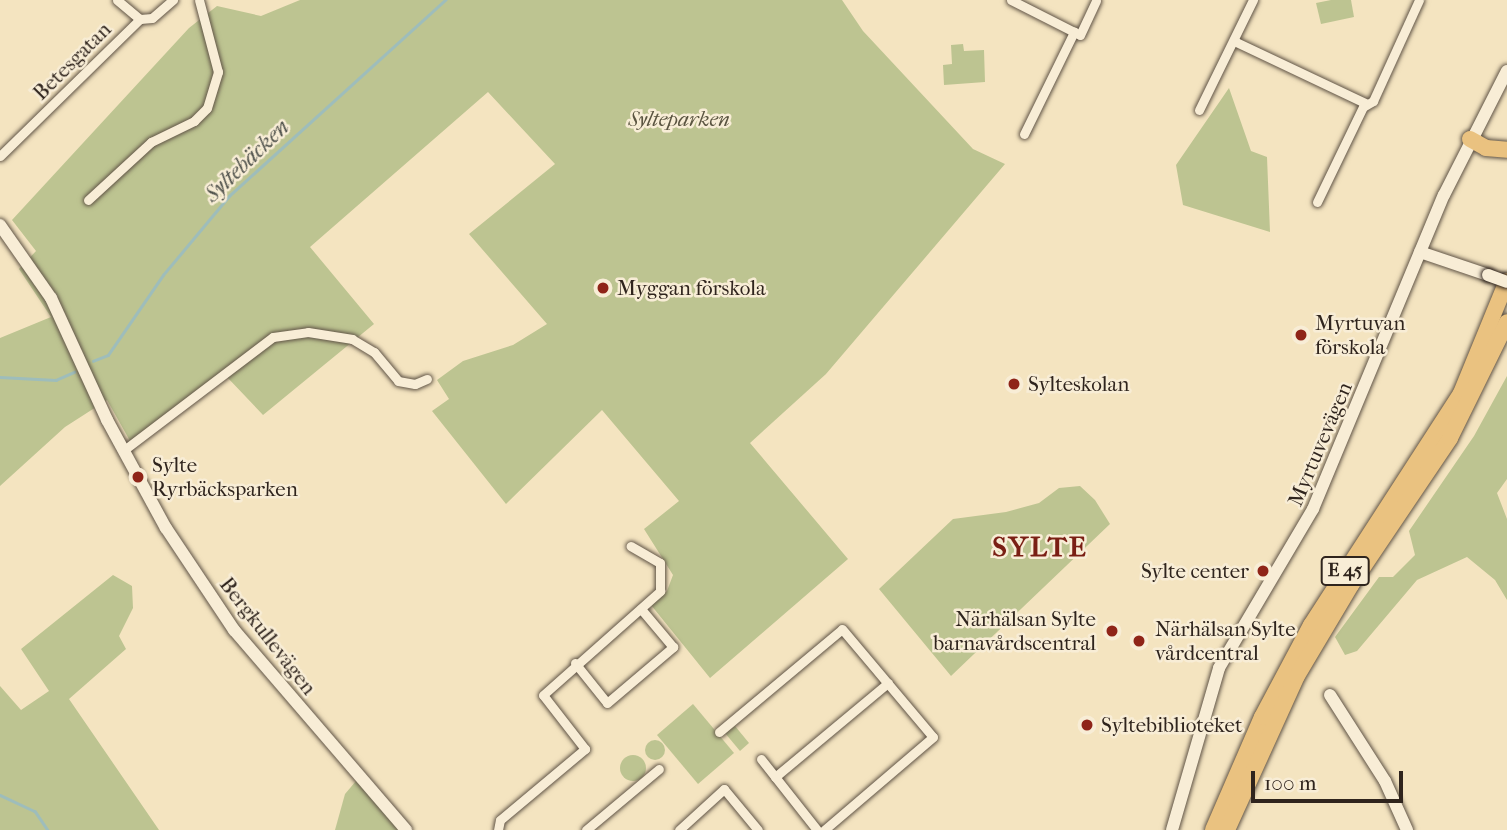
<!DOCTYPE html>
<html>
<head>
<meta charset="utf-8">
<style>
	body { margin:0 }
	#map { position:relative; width:1507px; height:830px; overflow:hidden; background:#f4e4c0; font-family:"IM FELL French Canon",serif }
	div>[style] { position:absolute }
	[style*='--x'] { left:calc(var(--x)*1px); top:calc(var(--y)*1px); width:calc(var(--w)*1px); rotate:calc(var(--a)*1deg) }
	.green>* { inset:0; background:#bdc491 }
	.round { border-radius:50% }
	.stream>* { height:2.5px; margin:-1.25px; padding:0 1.25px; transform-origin:1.25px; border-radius:1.25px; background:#9ebdbb }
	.roads { filter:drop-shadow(0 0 2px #605446) drop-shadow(0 0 2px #605446) }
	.street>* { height:9px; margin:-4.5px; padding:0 4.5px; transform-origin:4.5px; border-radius:4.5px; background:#f8edd6 }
	.secondary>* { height:12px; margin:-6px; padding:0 6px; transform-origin:6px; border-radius:6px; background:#f8edd6 }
	.highway>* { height:16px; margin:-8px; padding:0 8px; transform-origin:8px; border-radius:8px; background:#eac280 }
	.bridges { filter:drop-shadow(0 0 2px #2f241d) drop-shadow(0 0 2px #2f241d) }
	.secondary-bridge>* { height:12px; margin:-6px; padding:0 6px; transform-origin:6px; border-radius:6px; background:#f8edd6 }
	.dots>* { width:19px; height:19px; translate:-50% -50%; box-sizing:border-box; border:4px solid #f8edd6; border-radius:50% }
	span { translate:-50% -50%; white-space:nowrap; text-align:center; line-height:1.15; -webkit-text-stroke:5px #f8edd6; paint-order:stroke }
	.shield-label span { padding:2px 5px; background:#f8edd6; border:2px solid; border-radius:5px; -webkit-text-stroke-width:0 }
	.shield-label { font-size:19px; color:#2f241d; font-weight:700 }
	.street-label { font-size:21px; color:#2f241d }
	.park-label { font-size:21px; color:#5a5440; font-style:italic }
	.poi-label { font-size:21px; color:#2f241d }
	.left { translate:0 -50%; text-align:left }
	.right { translate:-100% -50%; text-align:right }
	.water-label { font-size:23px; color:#50524c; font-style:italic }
	.district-label { font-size:28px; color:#7a1f14; font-weight:700; letter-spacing:2px }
	.scale { position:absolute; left:1251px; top:771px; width:152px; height:32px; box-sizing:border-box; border:4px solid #2f241d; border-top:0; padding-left:9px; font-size:21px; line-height:24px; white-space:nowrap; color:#2f241d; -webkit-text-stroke:5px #f8edd6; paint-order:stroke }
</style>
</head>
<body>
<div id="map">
	<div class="green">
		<div style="clip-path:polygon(300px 0,842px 0,863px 31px,973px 149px,1005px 164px,826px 374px,750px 443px,848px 559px,710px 678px,651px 605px,667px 591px,673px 575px,644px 529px,679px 501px,602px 410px,506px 504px,432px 411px,449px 399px,437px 380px,463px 361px,513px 345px,547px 324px,469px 234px,555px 164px,488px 92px,310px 247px,374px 324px,263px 415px,226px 376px,134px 448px,107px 400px,65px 427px,0 486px,0 338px,51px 317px,19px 269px,36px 251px,12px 220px,189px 28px,217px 6px,261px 16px)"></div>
		<div style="clip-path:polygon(1331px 0,1351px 0,1354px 17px,1321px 24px,1316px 3px)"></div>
		<div style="clip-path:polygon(963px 44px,964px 51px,984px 50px,985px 82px,944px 85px,943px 65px,952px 64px,951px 45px)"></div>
		<div style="clip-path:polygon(1229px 88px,1251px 151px,1267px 157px,1270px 232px,1183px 205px,1176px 165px)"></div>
		<div style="clip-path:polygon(1507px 376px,1507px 479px,1497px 493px,1507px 519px,1507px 600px,1495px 580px,1467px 557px,1417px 580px,1357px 651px,1345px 655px,1335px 637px,1379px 577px,1393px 577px,1415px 555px,1409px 531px,1474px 436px)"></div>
		<div style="clip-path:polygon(1080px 486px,1095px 500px,1110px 524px,951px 676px,879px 589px,953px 519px,1006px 512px,1039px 503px,1059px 488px)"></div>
		<div style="clip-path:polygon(113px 575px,132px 586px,133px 608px,119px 636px,126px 649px,69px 699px,159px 830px,0 830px,0 686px,21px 710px,49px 691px,21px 649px)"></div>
		<div style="clip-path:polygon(693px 704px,734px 753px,698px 784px,657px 735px)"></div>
		<div style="clip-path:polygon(735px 726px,749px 743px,740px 751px,725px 733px)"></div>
		<div class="round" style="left:645px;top:740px;width:20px;height:20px"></div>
		<div class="round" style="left:620px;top:755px;width:26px;height:26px"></div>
		<div style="clip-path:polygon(356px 781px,403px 830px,335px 830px,345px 794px)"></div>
	</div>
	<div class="stream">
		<div style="--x:93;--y:361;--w:16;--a:-22"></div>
		<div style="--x:108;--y:355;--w:97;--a:-55.5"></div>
		<div style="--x:163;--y:275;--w:103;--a:-50.1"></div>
		<div style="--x:229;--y:196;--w:292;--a:-42.2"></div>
		<div style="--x:0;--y:377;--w:56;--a:3.1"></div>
		<div style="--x:56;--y:380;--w:20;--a:-24"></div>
		<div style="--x:0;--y:795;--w:38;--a:25"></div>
		<div style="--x:35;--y:811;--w:23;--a:56"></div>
	</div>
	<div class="roads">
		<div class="street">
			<div style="--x:117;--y:0;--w:30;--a:40"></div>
			<div style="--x:1011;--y:0;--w:77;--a:26.9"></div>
			<div style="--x:1080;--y:35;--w:38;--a:-65"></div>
			<div style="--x:1234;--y:41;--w:147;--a:25.3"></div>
			<div style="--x:1199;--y:110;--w:123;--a:-63.9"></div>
			<div style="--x:1024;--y:134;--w:114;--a:-63.9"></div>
			<div style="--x:0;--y:156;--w:196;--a:-44.4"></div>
			<div style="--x:140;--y:19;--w:12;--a:-5"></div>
			<div style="--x:152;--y:18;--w:28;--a:-41"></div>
			<div style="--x:88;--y:200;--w:86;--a:-42.6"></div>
			<div style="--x:151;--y:142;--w:48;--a:-26"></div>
			<div style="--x:194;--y:121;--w:18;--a:-45"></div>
			<div style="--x:207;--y:108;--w:38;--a:-73"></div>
			<div style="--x:218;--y:72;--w:74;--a:-104.8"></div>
			<div style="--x:1317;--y:202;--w:106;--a:-64.2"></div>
			<div style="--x:1363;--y:107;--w:12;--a:-31"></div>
			<div style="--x:1373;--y:101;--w:111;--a:-65.5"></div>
			<div style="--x:124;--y:450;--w:187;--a:-37.2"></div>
			<div style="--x:273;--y:337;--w:35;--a:-8"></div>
			<div style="--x:308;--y:332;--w:45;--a:9"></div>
			<div style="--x:352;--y:339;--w:26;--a:31"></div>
			<div style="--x:374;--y:352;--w:38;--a:50"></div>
			<div style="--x:398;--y:381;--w:17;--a:10"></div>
			<div style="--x:415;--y:384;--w:13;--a:-23"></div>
			<div style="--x:575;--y:663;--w:51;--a:51.3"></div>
			<div style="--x:607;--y:703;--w:87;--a:-40.3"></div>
			<div style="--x:673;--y:647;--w:50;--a:-130.1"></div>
			<div style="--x:719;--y:732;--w:160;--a:-39.9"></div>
			<div style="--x:842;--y:629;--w:141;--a:49.9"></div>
			<div style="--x:933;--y:737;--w:143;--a:139.5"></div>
			<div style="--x:761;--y:759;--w:90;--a:51.7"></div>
			<div style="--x:775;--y:777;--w:147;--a:-39.8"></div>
			<div style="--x:498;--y:830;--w:10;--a:-79"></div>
			<div style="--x:500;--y:820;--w:111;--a:-39.9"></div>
			<div style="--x:585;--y:749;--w:68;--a:-127.9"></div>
			<div style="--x:543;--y:695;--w:157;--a:-41.6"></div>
			<div style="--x:660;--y:591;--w:28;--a:-90"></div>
			<div style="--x:660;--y:563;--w:34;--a:-150"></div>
			<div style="--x:586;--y:830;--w:95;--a:-39.9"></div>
			<div style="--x:679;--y:830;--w:61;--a:-42.3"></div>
			<div style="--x:724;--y:789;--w:53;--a:50.3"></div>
		</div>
		<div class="secondary">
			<div style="--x:0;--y:225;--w:89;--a:55.1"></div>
			<div style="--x:51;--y:298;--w:134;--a:65.3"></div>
			<div style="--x:107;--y:420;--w:123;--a:61.4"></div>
			<div style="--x:166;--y:528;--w:123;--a:56.3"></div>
			<div style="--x:234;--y:630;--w:264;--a:49.3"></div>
			<div style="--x:1420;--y:252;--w:72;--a:18.7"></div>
			<div style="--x:1330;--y:695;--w:102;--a:57.4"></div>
			<div style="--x:1385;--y:781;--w:54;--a:65.8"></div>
			<div style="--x:1172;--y:830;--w:169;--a:-73.8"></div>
			<div style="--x:1219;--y:668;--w:185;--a:-59.4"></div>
			<div style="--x:1313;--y:509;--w:340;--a:-67.4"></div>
			<div style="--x:1444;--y:195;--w:139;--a:-63.1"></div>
		</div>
		<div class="highway">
			<div style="--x:1470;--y:139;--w:18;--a:29"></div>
			<div style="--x:1486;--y:148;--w:21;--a:5"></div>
			<div style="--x:1213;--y:830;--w:123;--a:-66.6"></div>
			<div style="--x:1262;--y:717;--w:104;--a:-62"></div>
			<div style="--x:1311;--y:625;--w:276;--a:-57.1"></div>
			<div style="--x:1461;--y:393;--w:121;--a:-67.7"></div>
			<div style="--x:1227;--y:830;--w:169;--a:-65.6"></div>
			<div style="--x:1297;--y:676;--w:106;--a:-59.3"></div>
			<div style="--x:1351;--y:585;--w:177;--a:-56"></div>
			<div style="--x:1450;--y:438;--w:129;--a:-63.8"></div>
		</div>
	</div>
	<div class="bridges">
		<div class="secondary-bridge">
			<div style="--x:1488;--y:275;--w:20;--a:20"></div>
		</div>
	</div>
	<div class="dots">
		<div style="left:603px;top:288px;background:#8f2418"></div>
		<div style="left:1301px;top:335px;background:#8f2418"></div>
		<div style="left:1014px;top:384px;background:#8f2418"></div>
		<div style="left:138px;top:477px;background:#8f2418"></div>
		<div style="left:1263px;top:571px;background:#8f2418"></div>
		<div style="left:1112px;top:631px;background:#8f2418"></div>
		<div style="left:1139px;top:641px;background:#8f2418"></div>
		<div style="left:1087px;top:725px;background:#8f2418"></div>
	</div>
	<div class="shield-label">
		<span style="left:1345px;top:571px">E 45</span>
	</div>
	<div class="street-label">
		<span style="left:72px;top:61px;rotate:-45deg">Betesgatan</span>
		<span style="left:1320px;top:444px;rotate:-67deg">Myrtuvevägen</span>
		<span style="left:268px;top:636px;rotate:52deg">Bergkullevägen</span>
	</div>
	<div class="park-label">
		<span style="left:679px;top:119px">Sylteparken</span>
	</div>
	<div class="poi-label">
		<span class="left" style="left:617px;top:288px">Myggan förskola</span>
		<span class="left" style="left:1315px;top:335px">Myrtuvan<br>förskola</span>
		<span class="left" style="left:1028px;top:384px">Sylteskolan</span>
		<span class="left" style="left:152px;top:477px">Sylte<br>Ryrbäcksparken</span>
		<span class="right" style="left:1249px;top:571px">Sylte center</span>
		<span class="right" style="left:1096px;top:631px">Närhälsan Sylte<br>barnavårdscentral</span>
		<span class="left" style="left:1155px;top:641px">Närhälsan Sylte<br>vårdcentral</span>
		<span class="left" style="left:1101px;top:725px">Syltebiblioteket</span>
	</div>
	<div class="water-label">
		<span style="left:247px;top:161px;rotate:-44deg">Syltebäcken</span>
	</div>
	<div class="district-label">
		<span style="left:1040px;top:547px">SYLTE</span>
	</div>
	<div class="scale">100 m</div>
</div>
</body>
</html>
